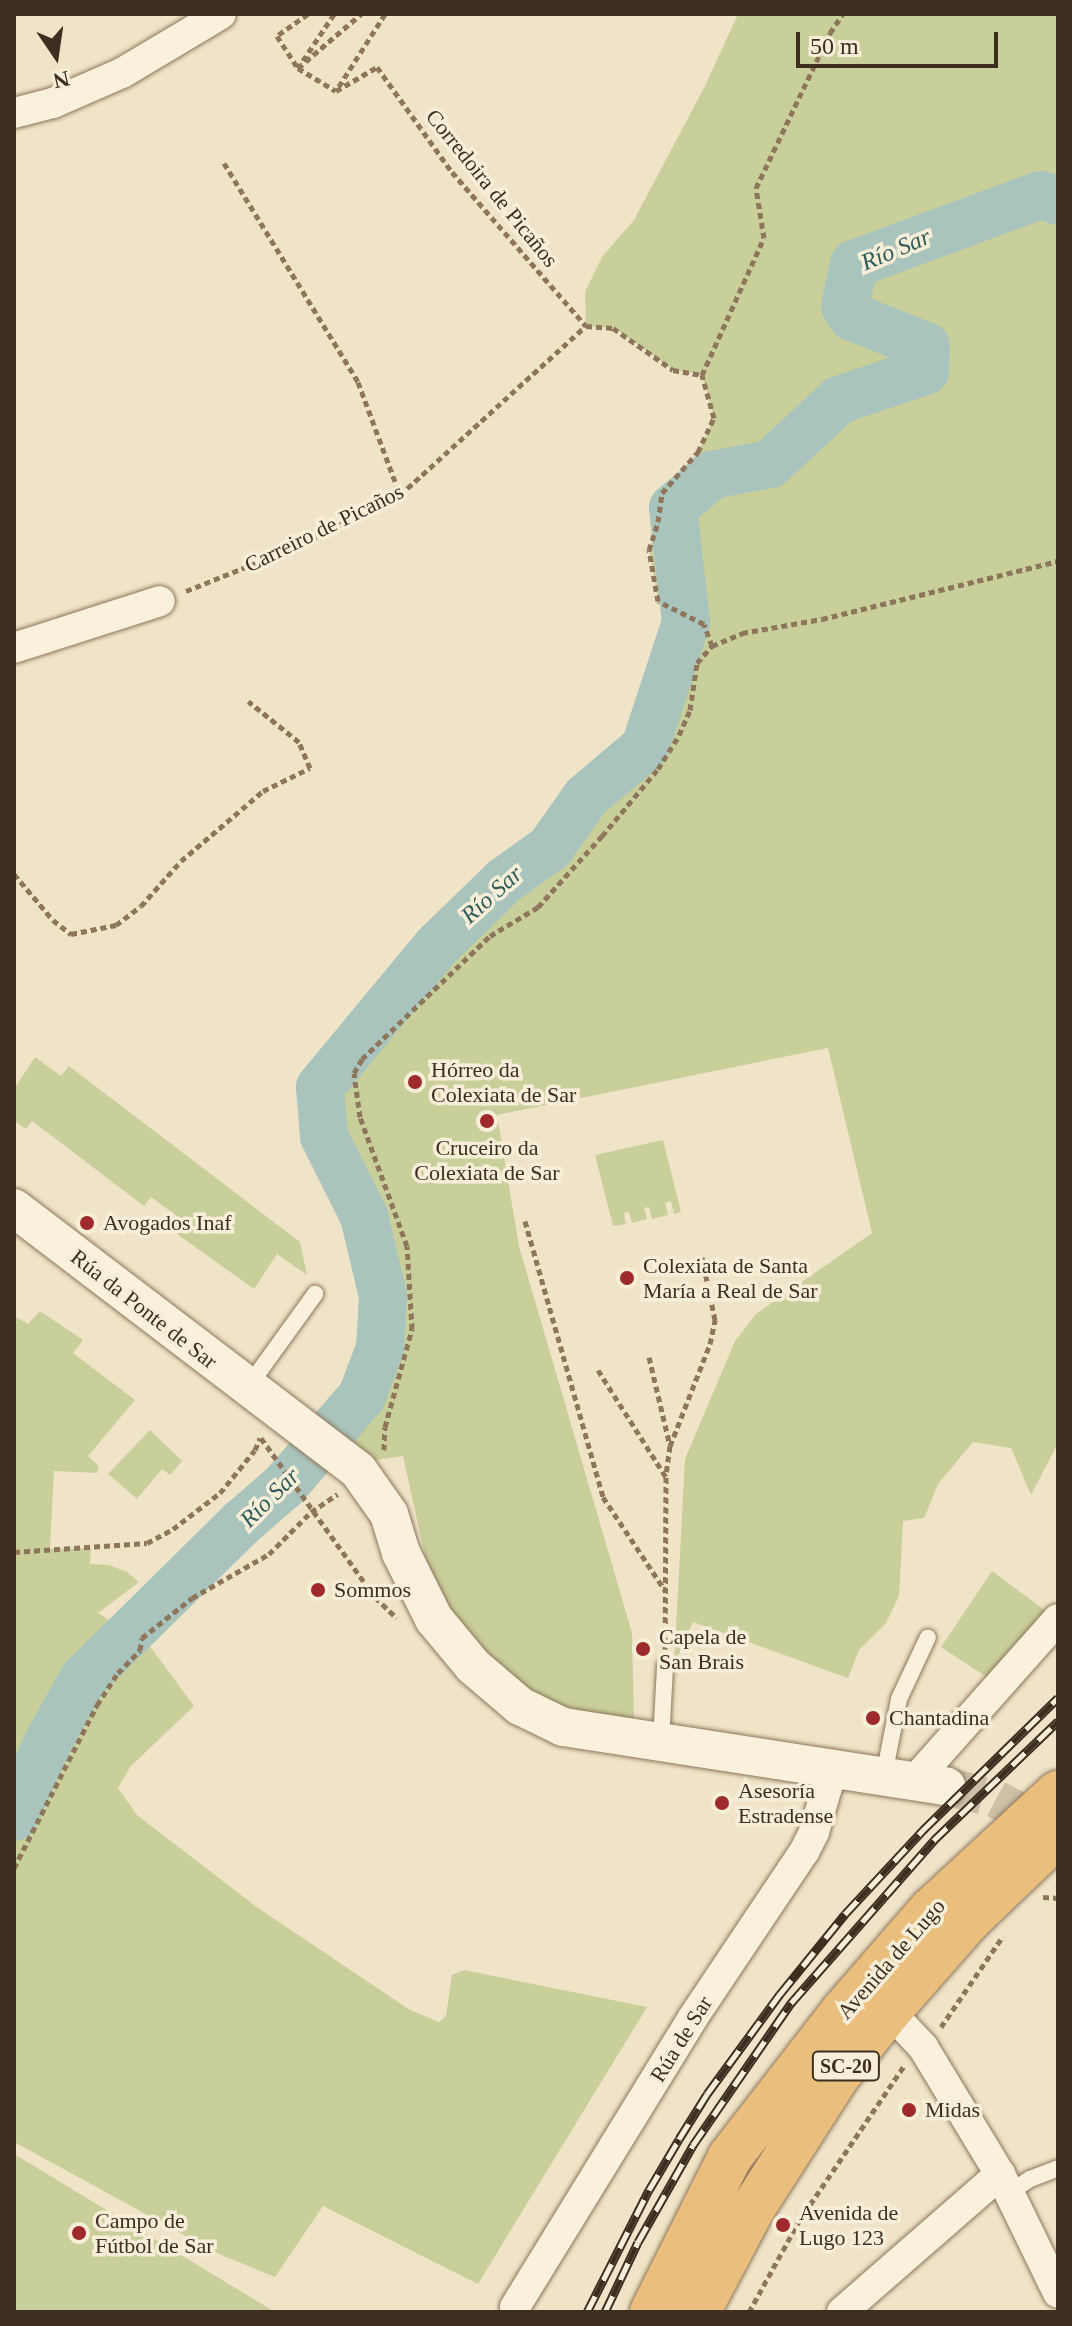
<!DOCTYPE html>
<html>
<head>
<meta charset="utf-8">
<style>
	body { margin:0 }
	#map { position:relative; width:1072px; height:2326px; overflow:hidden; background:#f0e4c8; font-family:"Times New Roman",serif }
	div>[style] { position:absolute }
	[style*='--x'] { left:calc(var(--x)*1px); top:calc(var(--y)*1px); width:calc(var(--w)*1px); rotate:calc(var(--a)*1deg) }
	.green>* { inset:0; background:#c9cf9b }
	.river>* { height:48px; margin:-24px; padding:0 24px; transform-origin:24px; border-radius:24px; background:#a9c4bc }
	.tertiary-tunnel>* { height:38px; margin-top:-19px; transform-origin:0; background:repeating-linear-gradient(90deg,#ccc0a6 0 38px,transparent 0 57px) }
	.path>* { height:5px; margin-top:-2.5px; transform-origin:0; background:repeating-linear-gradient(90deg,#8d765c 0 6px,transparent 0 10px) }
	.roads { filter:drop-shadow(0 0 2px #8d765c) drop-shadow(0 0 2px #8d765c) }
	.service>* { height:16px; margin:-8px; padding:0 8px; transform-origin:8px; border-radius:8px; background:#faf1dc }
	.minor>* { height:30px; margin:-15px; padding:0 15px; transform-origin:15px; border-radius:15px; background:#faf1dc }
	.tertiary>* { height:38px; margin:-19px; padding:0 19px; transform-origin:19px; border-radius:19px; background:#faf1dc }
	.trunk>* { height:44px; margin:-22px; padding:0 22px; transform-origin:22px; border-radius:22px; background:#eabe7c }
	.rail>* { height:9px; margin-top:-4.5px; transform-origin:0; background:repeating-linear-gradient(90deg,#f7eed8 0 18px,#3d2e20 0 36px); box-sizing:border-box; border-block:2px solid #3d2e20 }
	.dots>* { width:22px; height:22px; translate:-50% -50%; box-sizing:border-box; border:4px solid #f7eed8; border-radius:50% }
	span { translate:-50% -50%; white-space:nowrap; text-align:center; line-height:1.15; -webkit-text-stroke:7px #f7eed8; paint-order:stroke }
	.shield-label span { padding:2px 6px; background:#f7eed8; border:2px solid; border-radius:6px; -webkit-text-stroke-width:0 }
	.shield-label { font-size:20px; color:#3d2e20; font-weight:700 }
	.street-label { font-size:22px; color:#3d2e20 }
	.poi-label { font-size:22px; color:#3d2e20 }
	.left { translate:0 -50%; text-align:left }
	.water-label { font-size:24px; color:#2f5d5a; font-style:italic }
	.frame { position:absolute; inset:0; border:16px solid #3d2e20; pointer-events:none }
	.north { position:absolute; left:16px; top:16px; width:80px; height:80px; -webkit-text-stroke:6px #f7eed8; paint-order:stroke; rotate:167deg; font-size:22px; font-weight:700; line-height:32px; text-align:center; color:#3d2e20 }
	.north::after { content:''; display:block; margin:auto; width:28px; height:36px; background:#3d2e20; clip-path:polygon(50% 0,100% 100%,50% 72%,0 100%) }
	.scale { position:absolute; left:796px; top:32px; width:202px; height:36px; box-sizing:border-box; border:4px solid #3d2e20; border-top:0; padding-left:10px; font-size:24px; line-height:28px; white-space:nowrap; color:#3d2e20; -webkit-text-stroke:6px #f7eed8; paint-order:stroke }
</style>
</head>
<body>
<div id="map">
	<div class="green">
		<div style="clip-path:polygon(738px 14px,1058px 14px,1058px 1443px,1031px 1495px,1011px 1448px,973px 1442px,938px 1484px,924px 1518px,903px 1521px,899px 1596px,886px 1623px,859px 1650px,848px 1678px,693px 1622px,674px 1666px,685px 1459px,735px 1341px,756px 1314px,872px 1233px,828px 1048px,497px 1115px,519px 1246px,632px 1633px,634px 1725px,545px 1701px,497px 1665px,452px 1611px,428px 1570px,403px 1456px,376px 1460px,345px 1445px,358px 1431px,393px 1347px,389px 1294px,370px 1211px,330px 1133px,327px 1087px,442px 953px,510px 888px,554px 858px,591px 806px,654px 752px,694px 620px,658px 601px,649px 550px,658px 522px,662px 493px,698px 452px,714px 418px,702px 375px,673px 370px,614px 328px,586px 326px,585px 292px,602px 257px,634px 220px,705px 86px)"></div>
		<div style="clip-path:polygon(35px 1057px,61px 1076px,69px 1066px,300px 1242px,307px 1275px,277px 1254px,254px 1289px,177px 1234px,185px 1222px,151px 1197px,144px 1206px,32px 1121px,26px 1129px,14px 1121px,14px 1089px)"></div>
		<div style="clip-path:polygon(663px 1140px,681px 1212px,674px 1214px,671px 1201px,665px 1203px,668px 1215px,652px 1219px,649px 1207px,644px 1208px,647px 1219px,632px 1223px,629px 1212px,624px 1213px,626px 1224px,613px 1226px,595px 1155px)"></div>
		<div style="clip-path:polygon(40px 1311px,83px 1340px,73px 1353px,135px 1400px,88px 1456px,99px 1466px,97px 1473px,54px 1471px,50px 1549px,91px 1548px,90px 1564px,109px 1565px,127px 1572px,139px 1582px,98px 1613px,149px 1645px,194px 1706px,130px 1767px,118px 1788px,137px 1815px,258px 1908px,410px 2010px,439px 2022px,446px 2016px,452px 1975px,464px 1970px,647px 2007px,478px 2284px,323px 2206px,275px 2277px,219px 2254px,14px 2142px,14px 1316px,28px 1324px)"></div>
		<div style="clip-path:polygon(150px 1430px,182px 1461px,170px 1475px,162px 1469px,137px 1499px,108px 1474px)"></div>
		<div style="clip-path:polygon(992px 1571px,1054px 1617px,994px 1682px,941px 1647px)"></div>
		<div style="clip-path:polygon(14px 2154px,275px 2312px,14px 2312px)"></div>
	</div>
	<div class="river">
		<div style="--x:14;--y:1817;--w:82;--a:-65.6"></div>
		<div style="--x:48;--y:1742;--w:72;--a:-60.9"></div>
		<div style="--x:83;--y:1679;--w:221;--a:-44.6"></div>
		<div style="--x:240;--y:1524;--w:60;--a:-40.9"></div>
		<div style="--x:285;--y:1485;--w:118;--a:-49.1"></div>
		<div style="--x:362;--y:1396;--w:51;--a:-69.4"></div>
		<div style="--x:380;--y:1348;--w:52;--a:-86.7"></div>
		<div style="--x:383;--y:1296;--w:82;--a:-103.4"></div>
		<div style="--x:364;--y:1216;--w:89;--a:-116.6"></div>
		<div style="--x:324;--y:1136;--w:49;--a:-94.7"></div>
		<div style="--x:320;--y:1087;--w:183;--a:-50.3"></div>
		<div style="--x:437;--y:946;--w:93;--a:-44.1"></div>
		<div style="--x:504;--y:881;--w:57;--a:-35.7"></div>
		<div style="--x:550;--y:848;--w:62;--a:-54.8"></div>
		<div style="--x:586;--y:797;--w:77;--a:-40.3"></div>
		<div style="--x:645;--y:747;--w:132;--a:-71.8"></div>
		<div style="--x:686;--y:622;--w:115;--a:-96.5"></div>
		<div style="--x:673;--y:508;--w:51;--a:-40.2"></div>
		<div style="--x:712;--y:475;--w:59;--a:-10.7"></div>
		<div style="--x:770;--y:464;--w:94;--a:-42.8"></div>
		<div style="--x:839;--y:400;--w:91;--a:-18.6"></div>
		<div style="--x:925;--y:371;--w:25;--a:-88"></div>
		<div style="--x:926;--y:346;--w:79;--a:-158.6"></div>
		<div style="--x:852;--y:317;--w:13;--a:-122"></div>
		<div style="--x:845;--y:306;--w:43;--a:-77.9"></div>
		<div style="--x:854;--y:264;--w:199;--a:-20.3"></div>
		<div style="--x:1041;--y:195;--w:18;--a:19"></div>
	</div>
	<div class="tertiary-tunnel">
		<div style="--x:946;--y:1786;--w:52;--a:14.6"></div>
		<div style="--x:996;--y:1799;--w:68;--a:28.1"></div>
	</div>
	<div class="path">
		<div style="--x:308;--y:14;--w:38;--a:145"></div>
		<div style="--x:277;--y:36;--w:38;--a:57"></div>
		<div style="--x:298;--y:68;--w:44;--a:31.2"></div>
		<div style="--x:334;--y:14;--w:65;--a:123.7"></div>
		<div style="--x:298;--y:68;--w:83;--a:-40.6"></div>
		<div style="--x:385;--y:14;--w:91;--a:122.5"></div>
		<div style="--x:336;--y:91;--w:48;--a:-30.3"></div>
		<div style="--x:377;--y:67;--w:129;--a:54.5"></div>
		<div style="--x:452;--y:172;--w:204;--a:49"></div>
		<div style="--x:224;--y:163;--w:257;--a:58.5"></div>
		<div style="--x:358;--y:382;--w:121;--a:69.6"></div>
		<div style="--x:586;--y:326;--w:27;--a:4"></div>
		<div style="--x:613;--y:328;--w:73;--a:35"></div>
		<div style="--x:673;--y:370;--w:29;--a:10"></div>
		<div style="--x:186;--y:591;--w:115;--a:-21.9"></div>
		<div style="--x:293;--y:548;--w:119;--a:-26.4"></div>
		<div style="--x:400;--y:495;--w:251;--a:-42.3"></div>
		<div style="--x:712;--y:646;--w:23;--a:-110"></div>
		<div style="--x:704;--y:624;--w:51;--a:-153.4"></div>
		<div style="--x:658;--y:601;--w:52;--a:-100"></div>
		<div style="--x:649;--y:550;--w:29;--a:-72"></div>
		<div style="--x:658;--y:522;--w:29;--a:-82"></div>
		<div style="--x:662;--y:493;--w:55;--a:-48.7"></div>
		<div style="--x:698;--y:452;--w:38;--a:-65"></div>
		<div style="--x:714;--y:418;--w:45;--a:-105.6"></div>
		<div style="--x:702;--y:375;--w:150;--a:-65.7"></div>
		<div style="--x:764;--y:238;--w:51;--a:-99.1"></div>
		<div style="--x:756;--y:188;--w:172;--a:-64.5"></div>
		<div style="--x:830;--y:33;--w:23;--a:-56"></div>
		<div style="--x:14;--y:874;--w:60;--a:49.7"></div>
		<div style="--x:53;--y:920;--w:23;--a:38"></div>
		<div style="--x:71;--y:934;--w:46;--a:-11.3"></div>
		<div style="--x:116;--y:925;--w:31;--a:-37"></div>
		<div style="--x:141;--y:906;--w:60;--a:-48.4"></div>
		<div style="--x:181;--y:861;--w:108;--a:-40.5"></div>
		<div style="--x:263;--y:791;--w:52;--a:-26.1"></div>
		<div style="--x:310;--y:768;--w:28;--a:-113"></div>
		<div style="--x:299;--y:742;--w:65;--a:-141.2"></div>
		<div style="--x:525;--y:1221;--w:287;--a:74.2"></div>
		<div style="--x:603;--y:1497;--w:114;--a:56.4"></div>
		<div style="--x:649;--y:1357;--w:91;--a:76.7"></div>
		<div style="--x:670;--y:1446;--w:30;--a:98"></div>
		<div style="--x:598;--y:1370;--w:127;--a:57.6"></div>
		<div style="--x:666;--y:1477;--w:172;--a:90.3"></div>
		<div style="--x:261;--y:1438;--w:196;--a:54.4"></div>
		<div style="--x:375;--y:1597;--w:30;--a:44"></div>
		<div style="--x:670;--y:1446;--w:110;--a:-68.6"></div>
		<div style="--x:710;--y:1344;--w:25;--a:-78"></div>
		<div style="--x:715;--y:1320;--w:64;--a:-101.7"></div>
		<div style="--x:384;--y:1450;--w:23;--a:-88"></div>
		<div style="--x:385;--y:1427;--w:102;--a:-74.6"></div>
		<div style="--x:412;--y:1329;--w:83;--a:-93.4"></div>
		<div style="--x:407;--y:1246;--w:137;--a:-110"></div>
		<div style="--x:360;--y:1117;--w:44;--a:-97.8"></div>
		<div style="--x:354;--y:1073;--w:16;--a:-60"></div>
		<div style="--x:362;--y:1059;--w:178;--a:-43.9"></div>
		<div style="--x:490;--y:936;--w:56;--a:-31.1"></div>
		<div style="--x:538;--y:907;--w:96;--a:-48"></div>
		<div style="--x:602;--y:836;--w:87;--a:-50.1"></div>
		<div style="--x:658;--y:769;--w:40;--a:-58"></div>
		<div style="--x:679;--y:735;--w:27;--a:-66"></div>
		<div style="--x:690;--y:710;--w:48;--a:-81.5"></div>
		<div style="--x:697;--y:663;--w:23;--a:-49"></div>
		<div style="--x:712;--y:646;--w:33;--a:-23"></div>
		<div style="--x:742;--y:633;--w:81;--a:-9.9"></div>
		<div style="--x:822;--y:619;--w:243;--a:-13.8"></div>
		<div style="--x:14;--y:1552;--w:133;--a:-3.9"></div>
		<div style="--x:147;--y:1543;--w:30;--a:-28"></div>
		<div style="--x:173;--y:1529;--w:59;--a:-37.5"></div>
		<div style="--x:220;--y:1493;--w:55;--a:-50.9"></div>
		<div style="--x:255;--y:1450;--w:13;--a:-67"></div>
		<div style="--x:14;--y:1868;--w:183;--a:-63"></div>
		<div style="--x:97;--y:1705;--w:38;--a:-57"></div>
		<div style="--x:118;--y:1673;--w:32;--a:-46"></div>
		<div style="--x:140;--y:1650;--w:12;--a:-81"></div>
		<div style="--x:142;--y:1638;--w:64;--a:-38.7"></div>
		<div style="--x:192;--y:1598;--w:89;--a:-29.7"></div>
		<div style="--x:269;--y:1554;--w:59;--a:-45"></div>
		<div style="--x:311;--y:1512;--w:32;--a:-34"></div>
		<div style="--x:1043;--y:1897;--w:15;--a:4"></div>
		<div style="--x:941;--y:2027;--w:110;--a:-55.7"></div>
		<div style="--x:749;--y:2312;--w:104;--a:-61.2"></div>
		<div style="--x:799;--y:2221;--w:187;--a:-55.9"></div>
	</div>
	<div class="roads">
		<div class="service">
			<div style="--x:248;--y:1387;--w:115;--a:-54.2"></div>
			<div style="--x:661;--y:1741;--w:75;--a:-86.9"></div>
			<div style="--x:884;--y:1775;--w:77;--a:-78.8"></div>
			<div style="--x:899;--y:1699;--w:68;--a:-64.9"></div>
			<div style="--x:1009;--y:2193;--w:25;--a:-34"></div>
			<div style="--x:1030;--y:2179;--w:30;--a:-21"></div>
		</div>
		<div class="minor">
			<div style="--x:14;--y:113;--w:40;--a:-14.4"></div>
			<div style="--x:53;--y:103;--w:75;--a:-23.5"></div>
			<div style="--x:122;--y:73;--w:115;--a:-30.8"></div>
			<div style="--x:14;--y:648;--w:153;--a:-17.8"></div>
			<div style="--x:915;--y:1780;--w:215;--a:-48.4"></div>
			<div style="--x:889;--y:2011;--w:50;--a:46.6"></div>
			<div style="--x:923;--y:2047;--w:149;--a:58.8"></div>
			<div style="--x:1000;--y:2174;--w:132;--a:64"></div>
			<div style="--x:515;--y:2307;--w:338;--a:-58.4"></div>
			<div style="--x:692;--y:2019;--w:201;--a:-56.2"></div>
			<div style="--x:804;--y:1852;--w:22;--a:-63"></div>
			<div style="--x:814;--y:1832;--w:68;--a:-73.7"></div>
			<div style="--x:842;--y:2312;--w:210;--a:-41.1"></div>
		</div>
		<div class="tertiary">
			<div style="--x:14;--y:1208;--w:432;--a:37.3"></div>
			<div style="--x:358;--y:1470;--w:54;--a:54.8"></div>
			<div style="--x:389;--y:1514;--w:41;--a:72.9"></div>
			<div style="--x:401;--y:1553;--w:74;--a:63.4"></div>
			<div style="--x:434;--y:1619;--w:61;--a:50.3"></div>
			<div style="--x:473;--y:1666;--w:62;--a:40.4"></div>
			<div style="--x:520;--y:1706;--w:48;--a:26"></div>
			<div style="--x:563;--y:1727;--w:388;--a:8.8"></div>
		</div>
		<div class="trunk">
			<div style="--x:652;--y:2312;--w:174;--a:-63.3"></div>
			<div style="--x:730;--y:2157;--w:186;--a:-52.2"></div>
			<div style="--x:844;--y:2010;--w:133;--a:-49"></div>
			<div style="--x:931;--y:1910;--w:173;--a:-42.7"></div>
			<div style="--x:698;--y:2312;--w:118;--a:-62.1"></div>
			<div style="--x:753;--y:2208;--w:156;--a:-57.3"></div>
			<div style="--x:837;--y:2077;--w:84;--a:-51.8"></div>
			<div style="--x:889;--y:2011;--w:121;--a:-48.7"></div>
			<div style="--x:969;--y:1920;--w:123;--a:-43.7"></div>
		</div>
	</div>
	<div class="rail">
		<div style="--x:587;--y:2312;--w:137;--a:-63.1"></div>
		<div style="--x:649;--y:2190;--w:59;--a:-59.5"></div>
		<div style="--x:679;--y:2139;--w:53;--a:-58.1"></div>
		<div style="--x:707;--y:2094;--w:124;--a:-53.9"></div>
		<div style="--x:780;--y:1994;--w:103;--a:-50.9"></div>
		<div style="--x:845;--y:1914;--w:115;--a:-47.1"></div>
		<div style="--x:923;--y:1830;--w:189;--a:-44.4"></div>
		<div style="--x:605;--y:2312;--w:77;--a:-64.8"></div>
		<div style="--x:638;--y:2242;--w:112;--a:-60.4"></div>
		<div style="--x:693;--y:2145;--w:173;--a:-55.4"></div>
		<div style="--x:791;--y:2003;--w:217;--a:-48.7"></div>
		<div style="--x:934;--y:1840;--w:172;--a:-43.8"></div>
	</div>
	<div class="dots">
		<div style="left:415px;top:1082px;background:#9e2a2b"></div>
		<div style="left:487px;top:1121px;background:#9e2a2b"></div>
		<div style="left:87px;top:1223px;background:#9e2a2b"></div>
		<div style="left:627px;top:1278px;background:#9e2a2b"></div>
		<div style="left:318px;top:1590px;background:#9e2a2b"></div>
		<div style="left:643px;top:1649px;background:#9e2a2b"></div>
		<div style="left:873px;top:1718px;background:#9e2a2b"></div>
		<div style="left:722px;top:1803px;background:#9e2a2b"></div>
		<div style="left:909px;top:2110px;background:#9e2a2b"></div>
		<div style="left:783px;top:2225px;background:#9e2a2b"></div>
		<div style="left:79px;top:2233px;background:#9e2a2b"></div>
	</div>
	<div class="shield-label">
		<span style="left:846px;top:2066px">SC-20</span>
	</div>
	<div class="street-label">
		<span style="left:492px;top:188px;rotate:51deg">Corredoira de Picaños</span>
		<span style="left:324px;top:528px;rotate:-26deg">Carreiro de Picaños</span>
		<span style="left:144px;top:1309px;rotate:38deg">Rúa da Ponte de Sar</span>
		<span style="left:891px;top:1959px;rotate:-49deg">Avenida de Lugo</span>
		<span style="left:681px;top:2039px;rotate:-58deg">Rúa de Sar</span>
	</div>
	<div class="poi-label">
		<span class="left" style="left:431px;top:1082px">Hórreo da<br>Colexiata de Sar</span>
		<span style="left:487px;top:1160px">Cruceiro da<br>Colexiata de Sar</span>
		<span class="left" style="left:103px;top:1223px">Avogados Inaf</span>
		<span class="left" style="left:643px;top:1278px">Colexiata de Santa<br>María a Real de Sar</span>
		<span class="left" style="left:334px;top:1590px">Sommos</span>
		<span class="left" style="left:659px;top:1649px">Capela de<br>San Brais</span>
		<span class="left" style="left:889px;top:1718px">Chantadina</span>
		<span class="left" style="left:738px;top:1803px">Asesoría<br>Estradense</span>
		<span class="left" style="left:925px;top:2110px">Midas</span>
		<span class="left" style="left:799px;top:2225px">Avenida de<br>Lugo 123</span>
		<span class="left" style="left:95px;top:2233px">Campo de<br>Fútbol de Sar</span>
	</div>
	<div class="water-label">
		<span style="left:896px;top:250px;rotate:-23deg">Río Sar</span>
		<span style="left:492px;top:895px;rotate:-42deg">Río Sar</span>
		<span style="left:270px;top:1498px;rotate:-45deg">Río Sar</span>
	</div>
	<div class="frame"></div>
	<div class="north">N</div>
	<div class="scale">50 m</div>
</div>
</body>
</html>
